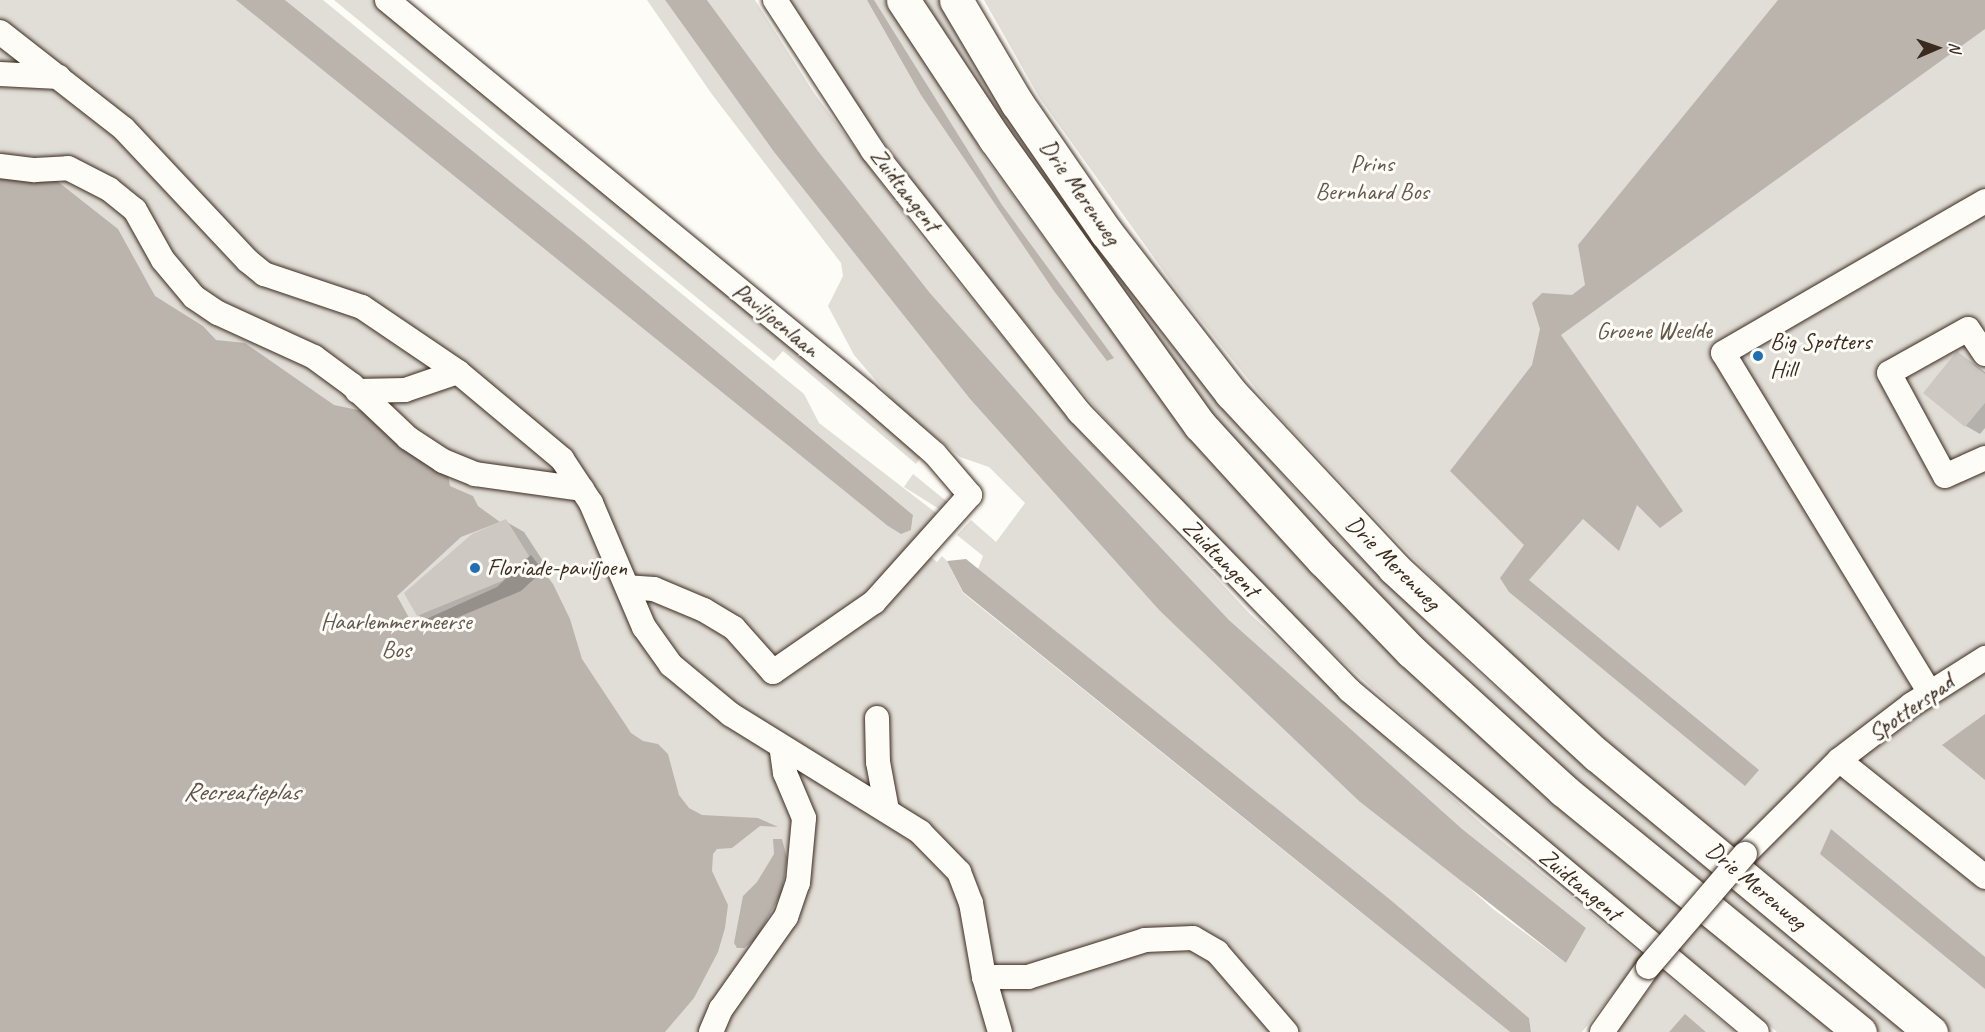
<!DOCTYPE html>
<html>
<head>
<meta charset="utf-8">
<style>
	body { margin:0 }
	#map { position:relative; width:1985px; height:1032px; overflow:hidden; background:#fdfcf7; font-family:Caveat,sans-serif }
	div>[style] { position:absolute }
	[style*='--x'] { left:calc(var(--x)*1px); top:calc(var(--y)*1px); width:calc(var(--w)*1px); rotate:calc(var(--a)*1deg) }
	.green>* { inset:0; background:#e1ded7 }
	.water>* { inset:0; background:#bbb4ad }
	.shadow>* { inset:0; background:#0003 }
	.building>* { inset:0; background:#cdc8c2 }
	.roads { filter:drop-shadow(0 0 2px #3b2a1e) drop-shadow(0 0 2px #3b2a1e) }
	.minor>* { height:24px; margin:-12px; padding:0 12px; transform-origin:12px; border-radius:12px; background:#fdfcf7 }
	.highway>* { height:33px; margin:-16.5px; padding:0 16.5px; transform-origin:16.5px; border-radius:16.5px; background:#fdfcf7 }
	.bridges { filter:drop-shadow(0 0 2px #3b2a1e) drop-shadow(0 0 2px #3b2a1e) }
	.minor-bridge>* { height:24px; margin:-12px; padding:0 12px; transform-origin:12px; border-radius:12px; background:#fdfcf7 }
	.dots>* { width:16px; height:16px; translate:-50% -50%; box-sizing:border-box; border:3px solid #fdfcf7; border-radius:50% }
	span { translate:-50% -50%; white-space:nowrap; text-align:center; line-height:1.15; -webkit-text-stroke:6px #fdfcf7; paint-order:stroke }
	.park-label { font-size:24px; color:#64574c }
	.street-label { font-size:24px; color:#3b2a1e }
	.poi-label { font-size:24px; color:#3b2a1e }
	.left { translate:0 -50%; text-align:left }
	.water-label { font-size:26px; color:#615349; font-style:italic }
	.north { position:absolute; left:1907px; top:18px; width:60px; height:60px; -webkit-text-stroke:4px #fdfcf7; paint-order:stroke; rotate:88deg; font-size:16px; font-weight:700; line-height:24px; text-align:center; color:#3b2a1e }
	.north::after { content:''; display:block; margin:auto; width:21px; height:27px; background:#3b2a1e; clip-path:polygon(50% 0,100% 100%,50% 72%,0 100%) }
</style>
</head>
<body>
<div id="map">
	<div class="green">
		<div style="clip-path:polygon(0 0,248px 0,911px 530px,913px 515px,582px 239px,285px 0,323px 0,804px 394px,819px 423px,940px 516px,916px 545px,937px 562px,942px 556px,947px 561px,963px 593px,1510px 1032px,0 1032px)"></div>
		<div style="clip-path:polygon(334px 0,374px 0,772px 325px,922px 455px,916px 464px,783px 351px,774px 361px)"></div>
		<div style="clip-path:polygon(647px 0,665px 0,774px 152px,970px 399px,1159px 610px,1493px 909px,1566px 963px,1586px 928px,1462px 830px,1229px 620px,1068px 449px,930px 293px,818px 151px,707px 0,755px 0,814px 93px,926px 243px,1077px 428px,1250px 614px,1485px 827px,1643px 956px,1582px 1032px,1531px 1032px,1529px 1018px,1392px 901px,978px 569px,983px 556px,957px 535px,971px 520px,996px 542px,1025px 503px,989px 467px,960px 457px,897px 405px,854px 355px,828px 306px,843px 276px,841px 263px,711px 93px)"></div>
		<div style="clip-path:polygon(787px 0,892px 0,984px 156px,1147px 380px,1315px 572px,1844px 1032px,1777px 1032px,1503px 806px,1269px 595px,1098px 411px,947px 227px,836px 78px)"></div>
		<div style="clip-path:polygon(912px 0,939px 0,1009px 116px,1095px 243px,1175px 349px,1317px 515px,1483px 677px,1911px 1032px,1878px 1032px,1783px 956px,1513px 732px,1327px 552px,1150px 351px)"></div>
		<div style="clip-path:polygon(984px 0,1985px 0,1985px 1032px,1950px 1032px,1566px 706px,1470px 618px,1272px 409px,1180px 294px,1039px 97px)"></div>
		<div style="clip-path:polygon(913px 474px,950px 504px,944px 512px,904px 487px)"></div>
		<div style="clip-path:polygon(1662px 972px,1735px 1032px,1706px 1032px,1685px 1015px,1669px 1032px,1616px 1032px)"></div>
	</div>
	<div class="water">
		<div style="clip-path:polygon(236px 0,285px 0,582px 239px,913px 515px,911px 530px,901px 534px,888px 526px)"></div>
		<div style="clip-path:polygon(665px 0,707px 0,818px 151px,930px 293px,1068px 449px,1229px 620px,1462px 829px,1586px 928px,1566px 963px,1359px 801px,1159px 610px,970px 399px,774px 152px)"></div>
		<div style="clip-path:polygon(867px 0,874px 0,1002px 205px,1114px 358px,1107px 361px,1054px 291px,921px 95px)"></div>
		<div style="clip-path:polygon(1778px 0,1985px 0,1985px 29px,1561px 335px,1683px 511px,1660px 528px,1637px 505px,1619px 551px,1583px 519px,1529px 580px,1759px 770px,1745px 786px,1509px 592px,1500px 578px,1524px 545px,1450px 471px,1532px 365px,1540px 329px,1532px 303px,1542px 293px,1572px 295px,1585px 285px,1578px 245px)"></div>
		<div style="clip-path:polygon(0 175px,57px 181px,118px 229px,155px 296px,203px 326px,216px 340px,245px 343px,334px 405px,363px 411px,448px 474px,450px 486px,473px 496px,478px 506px,500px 522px,461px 537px,397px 596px,413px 625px,497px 587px,531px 555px,553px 584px,570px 619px,582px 659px,631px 733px,643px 741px,658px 744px,668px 754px,679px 795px,689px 808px,702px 815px,758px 818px,778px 827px,760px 826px,732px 848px,717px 849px,713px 854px,712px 871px,728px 905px,725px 928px,718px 952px,694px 998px,665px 1032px,0 1032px)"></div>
		<div style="clip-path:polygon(966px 559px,1392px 901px,1529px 1018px,1531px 1032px,1510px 1032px,963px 592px,947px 561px)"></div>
		<div style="clip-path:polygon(1985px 714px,1985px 780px,1942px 745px)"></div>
		<div style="clip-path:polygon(1831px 829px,1985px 957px,1985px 989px,1820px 854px)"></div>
		<div style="clip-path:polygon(773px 839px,782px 839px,787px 858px,782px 892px,756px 939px,744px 948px,737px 948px,734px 943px,743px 896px,757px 882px,774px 854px)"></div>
		<div style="clip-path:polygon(1685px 1014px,1706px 1032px,1669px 1032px)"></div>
	</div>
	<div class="shadow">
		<div style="clip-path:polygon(1958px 353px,1985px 372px,1985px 428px,1980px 434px,1966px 426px)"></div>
		<div style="clip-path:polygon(505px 521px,524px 532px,547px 567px,521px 591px,437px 626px,418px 615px)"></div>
	</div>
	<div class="building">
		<div style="clip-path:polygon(1957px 351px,1985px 374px,1985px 403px,1965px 427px,1923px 393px)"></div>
		<div style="clip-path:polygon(506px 519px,529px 556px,502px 581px,417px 616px,404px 593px,472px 534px)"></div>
	</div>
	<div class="roads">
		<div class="minor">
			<div style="--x:387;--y:0;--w:620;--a:39.44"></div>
			<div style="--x:866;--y:394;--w:91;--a:41"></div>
			<div style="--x:935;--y:454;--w:54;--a:49.5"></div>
			<div style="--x:970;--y:495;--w:144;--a:131.9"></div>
			<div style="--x:874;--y:602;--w:123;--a:145.3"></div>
			<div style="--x:773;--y:672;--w:59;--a:-131.6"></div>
			<div style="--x:734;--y:628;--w:35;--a:-149"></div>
			<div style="--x:704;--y:610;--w:54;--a:-157.2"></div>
			<div style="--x:654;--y:589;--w:26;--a:-176"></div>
			<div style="--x:775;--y:0;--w:180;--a:57"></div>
			<div style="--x:873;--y:151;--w:333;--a:51.7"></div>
			<div style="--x:1079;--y:412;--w:388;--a:45.8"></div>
			<div style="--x:1349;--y:690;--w:532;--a:39.97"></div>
			<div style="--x:0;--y:32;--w:157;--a:38"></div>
			<div style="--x:124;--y:129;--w:181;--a:46.8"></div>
			<div style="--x:248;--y:261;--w:21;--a:39"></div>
			<div style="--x:264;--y:274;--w:103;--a:18.6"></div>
			<div style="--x:362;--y:307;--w:116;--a:34.1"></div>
			<div style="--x:458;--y:372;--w:136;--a:39.9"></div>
			<div style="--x:562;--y:459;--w:53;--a:56.6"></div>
			<div style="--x:591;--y:503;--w:135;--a:66.9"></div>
			<div style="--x:644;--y:627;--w:47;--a:54.6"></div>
			<div style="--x:671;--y:665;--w:77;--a:39.7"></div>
			<div style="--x:730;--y:714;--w:224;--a:31.8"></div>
			<div style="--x:920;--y:832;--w:56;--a:45.7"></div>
			<div style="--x:959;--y:872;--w:33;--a:69"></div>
			<div style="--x:971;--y:903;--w:75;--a:80"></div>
			<div style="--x:984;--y:977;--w:57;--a:73.8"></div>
			<div style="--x:0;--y:74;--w:59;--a:2.9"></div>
			<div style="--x:0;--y:166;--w:35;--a:7"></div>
			<div style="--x:35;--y:170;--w:33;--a:-3"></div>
			<div style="--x:68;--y:168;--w:46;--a:27.1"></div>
			<div style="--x:109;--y:189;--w:33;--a:39"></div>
			<div style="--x:135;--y:210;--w:57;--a:60.8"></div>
			<div style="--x:163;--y:260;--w:48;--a:50"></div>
			<div style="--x:194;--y:297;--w:29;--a:34"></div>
			<div style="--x:218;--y:313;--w:106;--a:24.6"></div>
			<div style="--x:314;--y:357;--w:47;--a:36.4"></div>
			<div style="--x:352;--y:385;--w:77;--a:43.4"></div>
			<div style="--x:408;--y:438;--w:42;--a:33.3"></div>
			<div style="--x:443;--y:461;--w:35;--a:22"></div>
			<div style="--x:475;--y:474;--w:108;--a:8"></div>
			<div style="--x:1985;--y:354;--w:30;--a:-124"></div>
			<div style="--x:1968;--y:329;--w:90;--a:150.9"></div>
			<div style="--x:1889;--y:373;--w:117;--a:61.5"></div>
			<div style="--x:1945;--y:476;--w:44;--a:-24.2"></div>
			<div style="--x:357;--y:391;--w:48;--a:-1.2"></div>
			<div style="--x:405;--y:390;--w:56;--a:-18.8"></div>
			<div style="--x:1930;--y:693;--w:398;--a:-121.3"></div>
			<div style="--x:1723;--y:353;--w:303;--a:-30.1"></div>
			<div style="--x:877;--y:718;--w:44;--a:88.7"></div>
			<div style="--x:878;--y:762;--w:49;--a:79.4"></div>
			<div style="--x:1839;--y:760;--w:187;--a:38.7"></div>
			<div style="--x:1745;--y:854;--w:133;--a:-45"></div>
			<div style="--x:1839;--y:760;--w:91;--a:-37.4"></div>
			<div style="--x:1911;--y:705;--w:88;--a:-32.4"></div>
			<div style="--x:984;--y:977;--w:44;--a:0"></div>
			<div style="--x:1028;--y:977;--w:123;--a:-17.5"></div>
			<div style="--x:1145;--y:940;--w:48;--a:-2.4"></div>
			<div style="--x:1193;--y:938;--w:28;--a:30"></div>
			<div style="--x:1217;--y:952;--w:106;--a:49.2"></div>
			<div style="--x:711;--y:1032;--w:25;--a:-67"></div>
			<div style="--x:721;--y:1009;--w:113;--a:-54.8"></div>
			<div style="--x:786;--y:917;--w:36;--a:-71"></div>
			<div style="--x:798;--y:883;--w:65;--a:-84.7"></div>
			<div style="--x:804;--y:818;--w:49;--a:-112.9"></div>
			<div style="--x:785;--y:773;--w:27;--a:-98"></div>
			<div style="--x:1602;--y:1032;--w:80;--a:-54.7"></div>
		</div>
		<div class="highway">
			<div style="--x:903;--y:0;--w:167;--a:56.5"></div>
			<div style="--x:995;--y:139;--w:352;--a:54.4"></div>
			<div style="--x:1200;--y:425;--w:183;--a:47.7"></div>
			<div style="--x:1323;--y:560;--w:127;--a:46"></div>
			<div style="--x:1411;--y:651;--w:206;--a:42.4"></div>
			<div style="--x:1563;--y:790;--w:383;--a:39.2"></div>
			<div style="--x:956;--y:0;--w:120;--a:59.4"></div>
			<div style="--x:1017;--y:103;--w:157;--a:55.4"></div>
			<div style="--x:1106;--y:232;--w:204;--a:52.2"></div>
			<div style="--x:1231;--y:393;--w:239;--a:47"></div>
			<div style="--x:1394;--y:568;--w:276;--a:42.7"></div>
			<div style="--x:1597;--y:755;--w:434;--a:39.7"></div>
		</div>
	</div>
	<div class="bridges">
		<div class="minor-bridge">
			<div style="--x:1648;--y:967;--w:149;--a:-49.4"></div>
		</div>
	</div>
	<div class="dots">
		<div style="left:1758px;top:356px;background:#1f6fb2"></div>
		<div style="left:475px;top:568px;background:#1f6fb2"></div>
	</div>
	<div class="park-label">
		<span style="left:1372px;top:178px">Prins<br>Bernhard Bos</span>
		<span style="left:1654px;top:331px">Groene Weelde</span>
		<span style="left:396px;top:636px">Haarlemmermeerse<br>Bos</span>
	</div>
	<div class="street-label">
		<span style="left:905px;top:190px;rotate:52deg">Zuidtangent</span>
		<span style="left:1080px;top:192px;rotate:55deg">Drie Merenweg</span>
		<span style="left:776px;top:320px;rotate:39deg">Paviljoenlaan</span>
		<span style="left:1221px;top:558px;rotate:46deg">Zuidtangent</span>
		<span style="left:1393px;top:563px;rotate:45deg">Drie Merenweg</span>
		<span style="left:1911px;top:708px;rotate:-35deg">Spotterspad</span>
		<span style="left:1580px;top:885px;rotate:40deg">Zuidtangent</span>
		<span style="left:1756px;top:886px;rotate:40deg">Drie Merenweg</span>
	</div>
	<div class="poi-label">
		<span class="left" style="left:1770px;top:356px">Big Spotters<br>Hill</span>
		<span class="left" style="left:487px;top:568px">Floriade-paviljoen</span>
	</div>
	<div class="water-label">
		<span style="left:241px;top:792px">Recreatieplas</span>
	</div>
	<div class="north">N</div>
</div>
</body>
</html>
